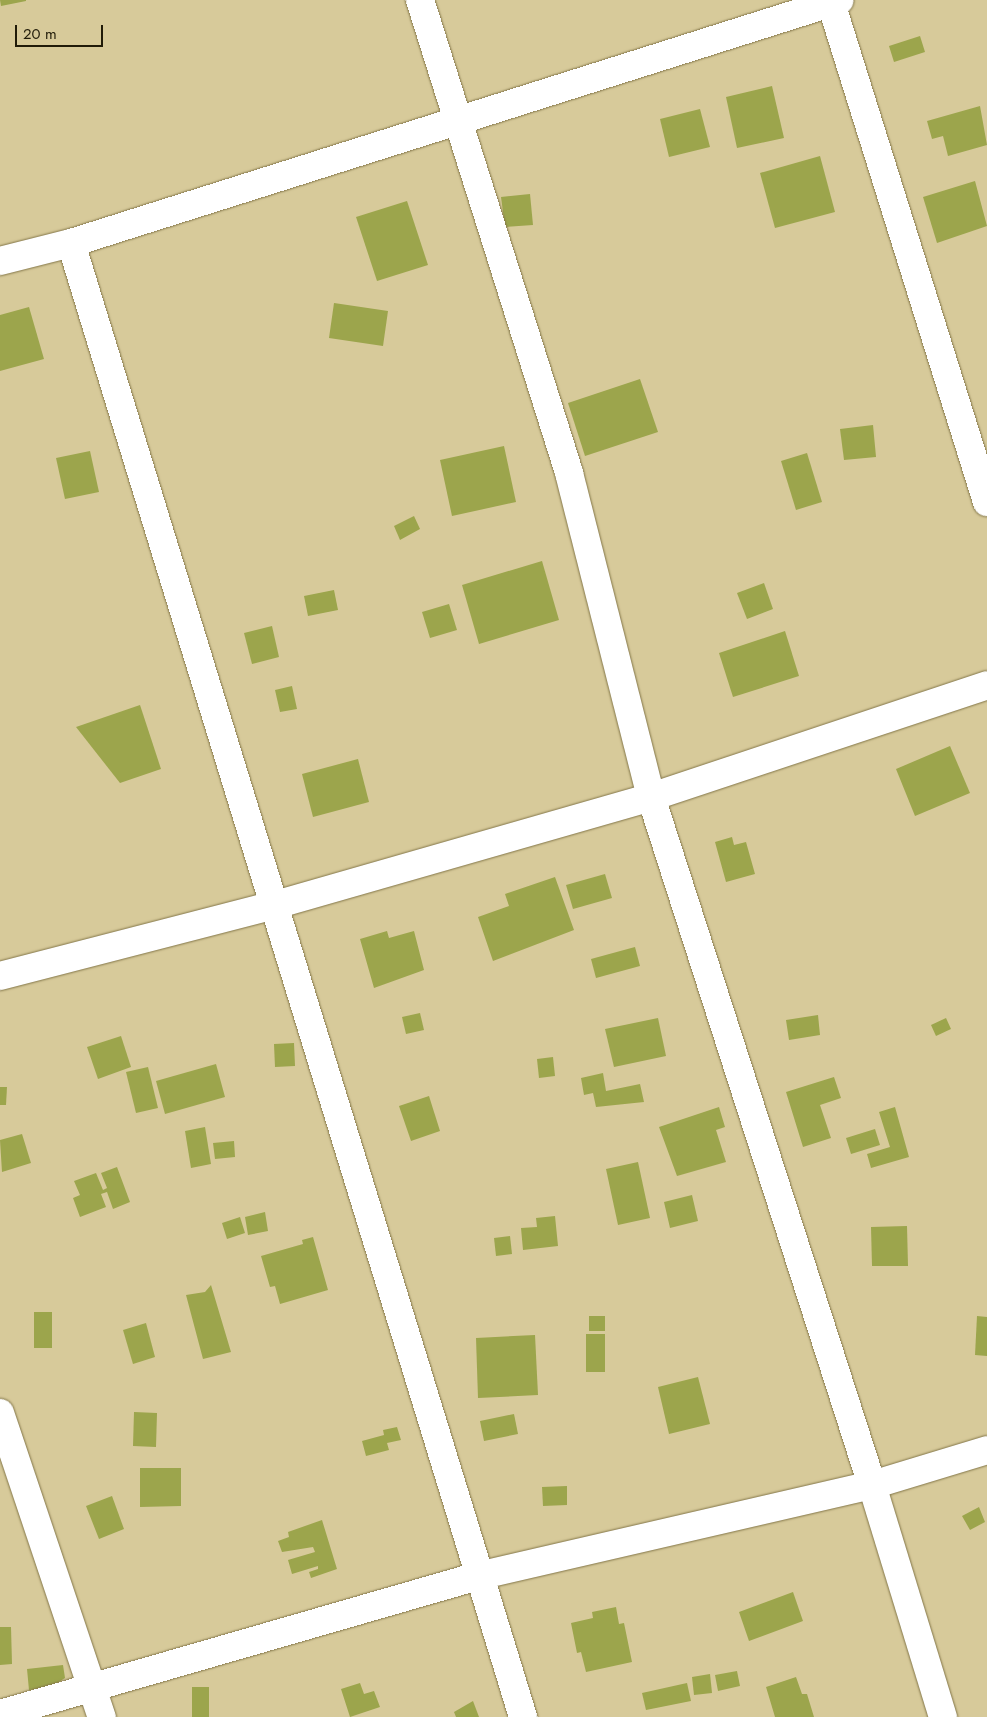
<!DOCTYPE html>
<html>
<head>
<meta charset="utf-8">
<style>
	body { margin:0 }
	#map { position:relative; width:987px; height:1717px; overflow:hidden; background:#d7ca9a; font-family:Jost,sans-serif }
	div>[style] { position:absolute }
	[style*='--x'] { left:calc(var(--x)*1px); top:calc(var(--y)*1px); width:calc(var(--w)*1px); rotate:calc(var(--a)*1deg) }
	.building>* { inset:0; background:#9ca54c }
	.roads { filter:drop-shadow(0 0 1px #837649) drop-shadow(0 0 1px #837649) }
	.minor>* { height:28px; margin:-14px; padding:0 14px; transform-origin:14px; border-radius:14px; background:#fff }
	span { translate:-50% -50%; white-space:nowrap; text-align:center; line-height:1.15; -webkit-text-stroke:4px #d7ca9a; paint-order:stroke }
	.scale { position:absolute; left:15px; top:25px; width:88px; height:22px; box-sizing:border-box; border:2px solid #201b08; border-top:0; padding-left:6px; font-size:15px; line-height:18px; white-space:nowrap; color:#201b08; -webkit-text-stroke:4px #d7ca9a; paint-order:stroke }
</style>
</head>
<body>
<div id="map">
	<div class="building">
		<div style="clip-path:polygon(0 0,26px 0,26px 1px,1px 6px)"></div>
		<div style="clip-path:polygon(920px 36px,925px 52px,894px 62px,889px 46px)"></div>
		<div style="clip-path:polygon(772px 86px,784px 138px,737px 148px,726px 97px)"></div>
		<div style="clip-path:polygon(980px 106px,987px 145px,948px 156px,943px 136px,932px 139px,927px 121px)"></div>
		<div style="clip-path:polygon(700px 109px,710px 147px,669px 157px,660px 119px)"></div>
		<div style="clip-path:polygon(820px 156px,835px 212px,775px 228px,760px 173px)"></div>
		<div style="clip-path:polygon(975px 181px,987px 226px,937px 243px,923px 197px)"></div>
		<div style="clip-path:polygon(530px 194px,533px 225px,505px 227px,501px 197px)"></div>
		<div style="clip-path:polygon(407px 201px,428px 265px,377px 281px,356px 217px)"></div>
		<div style="clip-path:polygon(334px 303px,388px 311px,383px 346px,329px 338px)"></div>
		<div style="clip-path:polygon(29px 307px,44px 359px,0 371px,0 315px)"></div>
		<div style="clip-path:polygon(640px 379px,658px 432px,585px 456px,568px 403px)"></div>
		<div style="clip-path:polygon(873px 425px,876px 457px,844px 460px,840px 429px)"></div>
		<div style="clip-path:polygon(504px 446px,516px 502px,452px 516px,440px 460px)"></div>
		<div style="clip-path:polygon(90px 451px,99px 492px,65px 499px,56px 458px)"></div>
		<div style="clip-path:polygon(807px 453px,822px 502px,796px 510px,781px 461px)"></div>
		<div style="clip-path:polygon(414px 516px,420px 529px,400px 540px,394px 526px)"></div>
		<div style="clip-path:polygon(542px 561px,559px 620px,479px 644px,462px 585px)"></div>
		<div style="clip-path:polygon(764px 583px,773px 609px,747px 619px,737px 593px)"></div>
		<div style="clip-path:polygon(334px 590px,338px 610px,308px 616px,304px 596px)"></div>
		<div style="clip-path:polygon(449px 604px,457px 630px,430px 638px,422px 612px)"></div>
		<div style="clip-path:polygon(272px 626px,279px 657px,252px 664px,244px 633px)"></div>
		<div style="clip-path:polygon(785px 631px,799px 676px,733px 697px,719px 653px)"></div>
		<div style="clip-path:polygon(292px 686px,297px 709px,280px 712px,275px 690px)"></div>
		<div style="clip-path:polygon(140px 705px,161px 769px,120px 783px,76px 727px)"></div>
		<div style="clip-path:polygon(950px 746px,970px 793px,915px 816px,896px 769px)"></div>
		<div style="clip-path:polygon(358px 759px,369px 802px,313px 817px,302px 774px)"></div>
		<div style="clip-path:polygon(732px 837px,734px 845px,746px 842px,755px 874px,726px 882px,715px 842px)"></div>
		<div style="clip-path:polygon(605px 874px,612px 898px,573px 909px,566px 885px)"></div>
		<div style="clip-path:polygon(555px 877px,574px 930px,493px 961px,478px 917px,509px 906px,505px 894px)"></div>
		<div style="clip-path:polygon(387px 931px,389px 938px,414px 931px,424px 970px,374px 988px,360px 939px)"></div>
		<div style="clip-path:polygon(635px 947px,640px 966px,596px 978px,591px 959px)"></div>
		<div style="clip-path:polygon(420px 1013px,424px 1030px,406px 1034px,402px 1017px)"></div>
		<div style="clip-path:polygon(818px 1015px,820px 1035px,789px 1040px,786px 1020px)"></div>
		<div style="clip-path:polygon(658px 1018px,666px 1056px,614px 1067px,605px 1029px)"></div>
		<div style="clip-path:polygon(946px 1018px,951px 1029px,936px 1036px,931px 1025px)"></div>
		<div style="clip-path:polygon(121px 1036px,131px 1067px,98px 1079px,87px 1047px)"></div>
		<div style="clip-path:polygon(294px 1043px,295px 1066px,275px 1067px,274px 1044px)"></div>
		<div style="clip-path:polygon(553px 1057px,555px 1076px,539px 1078px,537px 1059px)"></div>
		<div style="clip-path:polygon(216px 1064px,225px 1097px,165px 1114px,156px 1081px)"></div>
		<div style="clip-path:polygon(148px 1067px,158px 1108px,136px 1113px,126px 1072px)"></div>
		<div style="clip-path:polygon(603px 1073px,606px 1091px,640px 1084px,644px 1102px,596px 1107px,593px 1093px,584px 1095px,581px 1078px)"></div>
		<div style="clip-path:polygon(834px 1077px,841px 1098px,820px 1105px,831px 1138px,803px 1147px,786px 1092px)"></div>
		<div style="clip-path:polygon(0 1087px,7px 1087px,6px 1105px,0 1105px)"></div>
		<div style="clip-path:polygon(429px 1096px,440px 1131px,411px 1141px,399px 1106px)"></div>
		<div style="clip-path:polygon(719px 1107px,725px 1127px,716px 1130px,726px 1162px,677px 1176px,659px 1127px)"></div>
		<div style="clip-path:polygon(895px 1107px,909px 1157px,871px 1168px,867px 1154px,890px 1147px,879px 1112px)"></div>
		<div style="clip-path:polygon(205px 1127px,211px 1164px,191px 1168px,185px 1131px)"></div>
		<div style="clip-path:polygon(875px 1129px,880px 1145px,851px 1154px,846px 1138px)"></div>
		<div style="clip-path:polygon(22px 1134px,31px 1163px,2px 1172px,0 1140px)"></div>
		<div style="clip-path:polygon(234px 1141px,235px 1157px,215px 1159px,213px 1143px)"></div>
		<div style="clip-path:polygon(638px 1162px,650px 1218px,618px 1225px,606px 1169px)"></div>
		<div style="clip-path:polygon(117px 1167px,130px 1202px,113px 1209px,107px 1192px,101px 1194px,106px 1207px,80px 1217px,73px 1198px,80px 1195px,74px 1181px,96px 1173px,103px 1190px,107px 1188px,101px 1173px)"></div>
		<div style="clip-path:polygon(692px 1195px,698px 1221px,670px 1228px,664px 1202px)"></div>
		<div style="clip-path:polygon(265px 1212px,268px 1231px,248px 1235px,245px 1217px)"></div>
		<div style="clip-path:polygon(555px 1216px,558px 1246px,523px 1250px,521px 1228px,537px 1227px,536px 1218px)"></div>
		<div style="clip-path:polygon(240px 1217px,245px 1233px,227px 1239px,222px 1223px)"></div>
		<div style="clip-path:polygon(907px 1226px,908px 1266px,872px 1266px,871px 1227px)"></div>
		<div style="clip-path:polygon(510px 1236px,512px 1254px,496px 1256px,494px 1238px)"></div>
		<div style="clip-path:polygon(313px 1237px,328px 1290px,280px 1304px,275px 1286px,270px 1287px,261px 1256px,303px 1244px,302px 1240px)"></div>
		<div style="clip-path:polygon(211px 1285px,231px 1352px,203px 1359px,186px 1295px,205px 1292px)"></div>
		<div style="clip-path:polygon(34px 1312px,52px 1312px,52px 1348px,34px 1348px)"></div>
		<div style="clip-path:polygon(589px 1316px,605px 1316px,605px 1331px,589px 1331px)"></div>
		<div style="clip-path:polygon(977px 1316px,987px 1317px,987px 1356px,975px 1355px)"></div>
		<div style="clip-path:polygon(146px 1323px,155px 1357px,133px 1364px,123px 1330px)"></div>
		<div style="clip-path:polygon(586px 1334px,605px 1334px,605px 1372px,586px 1372px)"></div>
		<div style="clip-path:polygon(535px 1335px,538px 1395px,478px 1398px,476px 1338px)"></div>
		<div style="clip-path:polygon(698px 1377px,710px 1424px,669px 1434px,658px 1387px)"></div>
		<div style="clip-path:polygon(134px 1412px,157px 1413px,156px 1447px,133px 1446px)"></div>
		<div style="clip-path:polygon(514px 1414px,518px 1434px,484px 1441px,480px 1421px)"></div>
		<div style="clip-path:polygon(397px 1427px,401px 1440px,387px 1443px,389px 1450px,366px 1456px,362px 1441px,384px 1435px,383px 1430px)"></div>
		<div style="clip-path:polygon(140px 1468px,181px 1468px,181px 1506px,140px 1507px)"></div>
		<div style="clip-path:polygon(567px 1486px,567px 1505px,543px 1506px,542px 1487px)"></div>
		<div style="clip-path:polygon(112px 1496px,124px 1529px,99px 1539px,86px 1506px)"></div>
		<div style="clip-path:polygon(979px 1507px,985px 1522px,970px 1530px,962px 1516px)"></div>
		<div style="clip-path:polygon(322px 1520px,337px 1569px,311px 1578px,309px 1572px,318px 1569px,318px 1566px,292px 1574px,288px 1560px,315px 1552px,313px 1547px,282px 1552px,278px 1541px,289px 1537px,288px 1532px)"></div>
		<div style="clip-path:polygon(793px 1592px,803px 1621px,749px 1641px,739px 1612px)"></div>
		<div style="clip-path:polygon(616px 1607px,619px 1624px,624px 1623px,632px 1662px,586px 1672px,581px 1652px,577px 1653px,571px 1623px,593px 1618px,592px 1612px)"></div>
		<div style="clip-path:polygon(0 1627px,11px 1627px,12px 1664px,0 1665px)"></div>
		<div style="clip-path:polygon(63px 1665px,65px 1678px,51px 1687px,29px 1690px,27px 1669px)"></div>
		<div style="clip-path:polygon(737px 1671px,740px 1686px,718px 1691px,715px 1675px)"></div>
		<div style="clip-path:polygon(710px 1674px,712px 1693px,694px 1695px,692px 1677px)"></div>
		<div style="clip-path:polygon(796px 1677px,802px 1694px,807px 1694px,814px 1717px,775px 1717px,766px 1687px)"></div>
		<div style="clip-path:polygon(360px 1683px,364px 1694px,374px 1691px,380px 1707px,350px 1717px,341px 1689px)"></div>
		<div style="clip-path:polygon(687px 1683px,691px 1701px,646px 1710px,642px 1693px)"></div>
		<div style="clip-path:polygon(192px 1687px,209px 1687px,209px 1717px,192px 1717px)"></div>
		<div style="clip-path:polygon(473px 1701px,479px 1717px,456px 1717px,454px 1712px)"></div>
	</div>
	<div class="roads">
		<div class="minor">
			<div style="--x:420;--y:0;--w:496;--a:72.5"></div>
			<div style="--x:569;--y:473;--w:334;--a:75.8"></div>
			<div style="--x:651;--y:797;--w:723;--a:72.19"></div>
			<div style="--x:872;--y:1485;--w:243;--a:73"></div>
			<div style="--x:831;--y:3;--w:523;--a:72.64"></div>
			<div style="--x:71;--y:243;--w:1542;--a:72.95"></div>
			<div style="--x:0;--y:261;--w:73;--a:-14.2"></div>
			<div style="--x:71;--y:243;--w:806;--a:-17.54"></div>
			<div style="--x:0;--y:976;--w:284;--a:-14.5"></div>
			<div style="--x:275;--y:905;--w:391;--a:-16"></div>
			<div style="--x:651;--y:797;--w:354;--a:-18.4"></div>
			<div style="--x:0;--y:1413;--w:321;--a:71.5"></div>
			<div style="--x:0;--y:1714;--w:498;--a:-16.1"></div>
			<div style="--x:478;--y:1576;--w:404;--a:-13"></div>
			<div style="--x:872;--y:1485;--w:120;--a:-16.9"></div>
		</div>
	</div>
	<div class="scale">20 m</div>
</div>
</body>
</html>
